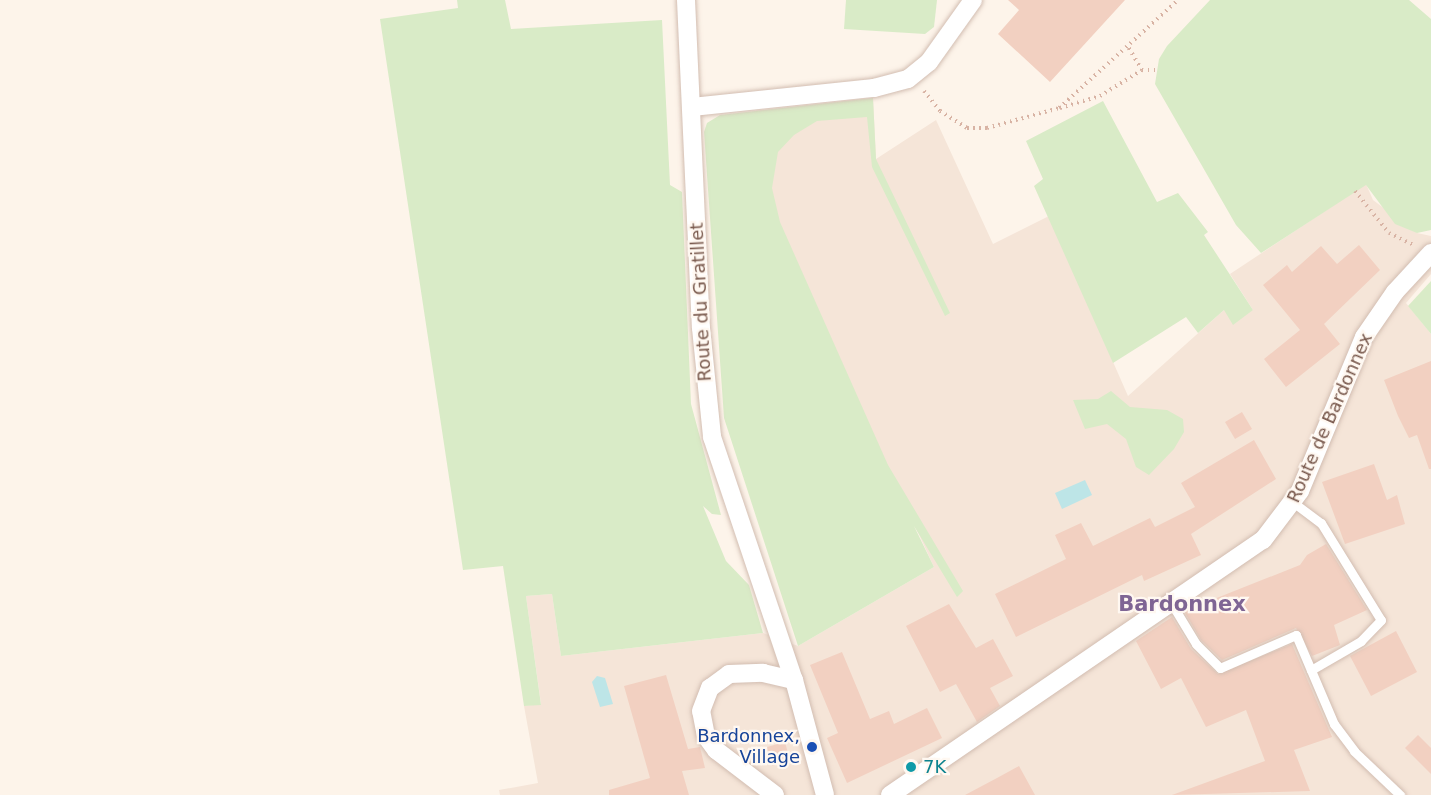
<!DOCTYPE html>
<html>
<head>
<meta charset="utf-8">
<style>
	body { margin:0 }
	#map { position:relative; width:1431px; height:795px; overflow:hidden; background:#fdf4ea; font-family:"DejaVu Sans",sans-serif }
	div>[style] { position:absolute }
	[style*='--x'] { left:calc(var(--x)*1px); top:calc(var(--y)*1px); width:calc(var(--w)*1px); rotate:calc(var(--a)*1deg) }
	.residential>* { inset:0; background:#f5e5d8 }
	.green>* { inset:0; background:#d9ebc7 }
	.water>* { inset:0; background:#bde5e7 }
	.building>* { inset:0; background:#f2d0c1 }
	.path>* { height:4px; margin-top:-2px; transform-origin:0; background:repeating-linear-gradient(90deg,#d8b3a4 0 1.5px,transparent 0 6px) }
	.roads { filter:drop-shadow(0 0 2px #d2bdb1) drop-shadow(0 0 2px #d2bdb1) }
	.lane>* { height:9px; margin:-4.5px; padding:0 4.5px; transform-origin:4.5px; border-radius:4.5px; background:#fff }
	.street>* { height:18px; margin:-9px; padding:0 9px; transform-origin:9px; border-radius:9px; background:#fff }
	.dots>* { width:16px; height:16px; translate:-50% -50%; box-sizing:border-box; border:3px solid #fff8f1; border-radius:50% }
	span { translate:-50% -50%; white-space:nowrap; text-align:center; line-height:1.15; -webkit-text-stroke:4.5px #fff8f1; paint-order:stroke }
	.street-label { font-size:18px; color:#78584c }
	.transit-label { font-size:18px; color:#164399 }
	.right { translate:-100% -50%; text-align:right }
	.culture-label { font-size:18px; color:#0d838f }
	.left { translate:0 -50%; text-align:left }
	.quarter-label { font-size:21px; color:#7f6594; font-weight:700 }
</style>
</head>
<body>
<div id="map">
	<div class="residential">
		<div style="clip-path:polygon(873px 98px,876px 159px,936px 120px,993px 244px,1049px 216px,1128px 396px,1224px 310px,1253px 310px,1230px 274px,1366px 184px,1373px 200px,1417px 233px,1431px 236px,1431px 274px,1406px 303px,1431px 334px,1431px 795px,500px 795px,499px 790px,538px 783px,524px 706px,541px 704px,526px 596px,552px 594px,561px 656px,763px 633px,798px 646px,934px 567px,767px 207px,754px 111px)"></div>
	</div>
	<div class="green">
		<div style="clip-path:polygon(457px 0,505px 0,511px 29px,662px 20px,670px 185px,682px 192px,691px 404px,721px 515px,712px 514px,703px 506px,726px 561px,749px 585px,763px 633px,561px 656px,552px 594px,526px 596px,541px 705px,524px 706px,503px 566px,463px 570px,380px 19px,458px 8px)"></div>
		<div style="clip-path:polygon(846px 0,937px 0,934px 27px,925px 34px,844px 29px)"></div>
		<div style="clip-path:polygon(1210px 0,1409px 0,1431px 19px,1431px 230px,1417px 233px,1395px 224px,1366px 185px,1261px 253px,1236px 225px,1155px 84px,1159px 59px,1167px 46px)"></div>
		<div style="clip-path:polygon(873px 98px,876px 159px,950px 313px,945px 316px,872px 167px,867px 117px,817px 121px,794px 135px,778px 152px,772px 188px,780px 222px,888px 465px,963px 591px,957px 597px,914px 526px,934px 567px,798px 646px,724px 418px,704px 132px,707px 123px,720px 115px)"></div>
		<div style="clip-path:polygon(1103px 101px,1157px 202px,1178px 193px,1208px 232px,1204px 235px,1253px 310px,1233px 325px,1224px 310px,1198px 333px,1186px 317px,1113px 363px,1034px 186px,1043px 179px,1026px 141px)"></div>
		<div style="clip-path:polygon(1431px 281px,1431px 334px,1408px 306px)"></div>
		<div style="clip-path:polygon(1111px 391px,1130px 407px,1167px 410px,1183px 419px,1184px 432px,1174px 449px,1149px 475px,1136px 467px,1126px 439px,1107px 424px,1085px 429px,1073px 400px,1098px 399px)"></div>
	</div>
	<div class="water">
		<div style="clip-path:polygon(1085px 480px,1092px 495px,1062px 509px,1055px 493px)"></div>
		<div style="clip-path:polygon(597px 676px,605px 678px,613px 704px,600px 707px,592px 682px)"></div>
	</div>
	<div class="building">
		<div style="clip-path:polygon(1008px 0,1125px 0,1050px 82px,998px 34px,1019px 10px)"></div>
		<div style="clip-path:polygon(1359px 245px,1380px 270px,1324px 324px,1340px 344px,1286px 387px,1264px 359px,1300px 330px,1263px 285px,1287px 265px,1292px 272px,1321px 246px,1337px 264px)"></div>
		<div style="clip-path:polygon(1431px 361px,1431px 469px,1429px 469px,1417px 435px,1409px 438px,1398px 416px,1384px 380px)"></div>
		<div style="clip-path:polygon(1242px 412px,1252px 429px,1235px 439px,1225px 422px)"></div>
		<div style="clip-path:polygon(1254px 440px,1276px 479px,1191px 534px,1201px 555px,1144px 581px,1142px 575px,1016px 637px,995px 594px,1066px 559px,1055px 535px,1081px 523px,1093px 546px,1150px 518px,1155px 527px,1195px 507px,1181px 483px)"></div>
		<div style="clip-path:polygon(1374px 464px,1387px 500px,1397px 495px,1405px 524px,1345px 544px,1322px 482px)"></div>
		<div style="clip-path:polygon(1326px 544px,1367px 610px,1334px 625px,1340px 645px,1312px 656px,1296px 628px,1222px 660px,1201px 640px,1184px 611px,1300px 565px,1307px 555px)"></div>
		<div style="clip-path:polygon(949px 604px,976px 648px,993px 639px,1013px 676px,990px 688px,1000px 706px,977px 722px,956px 684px,940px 692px,906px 626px)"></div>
		<div style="clip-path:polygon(1172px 617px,1191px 649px,1218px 674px,1292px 644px,1332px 737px,1294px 750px,1310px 791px,1172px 795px,1265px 761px,1246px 710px,1206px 727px,1181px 678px,1161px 689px,1136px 641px)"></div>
		<div style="clip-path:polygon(1396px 631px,1417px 672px,1371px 696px,1350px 656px)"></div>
		<div style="clip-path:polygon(842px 652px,870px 719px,889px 711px,894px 724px,927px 708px,942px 738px,847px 783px,827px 738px,838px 733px,810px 665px)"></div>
		<div style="clip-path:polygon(666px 675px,688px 749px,700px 747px,705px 768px,682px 771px,689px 795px,609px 795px,609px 790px,650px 778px,624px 686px)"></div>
		<div style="clip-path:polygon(1418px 735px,1431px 748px,1431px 774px,1405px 748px)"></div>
		<div style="clip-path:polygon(785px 742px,790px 761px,772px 766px,767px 747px)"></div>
		<div style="clip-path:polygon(1019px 766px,1035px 795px,965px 795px,997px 778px)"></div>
	</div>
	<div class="path">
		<div style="--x:1142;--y:70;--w:14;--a:0"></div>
		<div style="--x:924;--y:91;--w:26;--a:51"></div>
		<div style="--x:940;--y:111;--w:32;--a:32"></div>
		<div style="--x:967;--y:128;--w:20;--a:0"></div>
		<div style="--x:987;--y:128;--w:75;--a:-15.5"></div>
		<div style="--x:1059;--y:108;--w:161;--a:-42.2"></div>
		<div style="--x:1060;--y:108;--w:42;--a:-16.7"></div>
		<div style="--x:1100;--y:96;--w:49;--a:-31.8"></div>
		<div style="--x:1142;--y:70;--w:29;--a:-121"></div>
		<div style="--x:1355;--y:191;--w:54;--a:51"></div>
		<div style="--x:1389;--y:233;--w:28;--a:26"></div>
	</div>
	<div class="roads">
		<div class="lane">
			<div style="--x:1294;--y:503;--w:34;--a:37"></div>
			<div style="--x:1321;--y:523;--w:114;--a:58.3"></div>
			<div style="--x:1381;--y:620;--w:29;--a:134"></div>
			<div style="--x:1361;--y:641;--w:58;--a:149.9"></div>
			<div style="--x:1170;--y:601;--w:50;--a:58.8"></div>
			<div style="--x:1196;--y:644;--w:34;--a:45"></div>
			<div style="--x:1220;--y:668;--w:83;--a:-23.5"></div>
			<div style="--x:1296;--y:635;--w:97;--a:66.9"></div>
			<div style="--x:1334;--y:724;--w:34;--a:53"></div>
			<div style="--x:1354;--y:751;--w:64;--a:43.7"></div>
		</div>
		<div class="street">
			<div style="--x:686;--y:0;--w:328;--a:87.4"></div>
			<div style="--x:701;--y:328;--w:110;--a:84.2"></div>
			<div style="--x:712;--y:437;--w:256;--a:71.4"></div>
			<div style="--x:794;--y:680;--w:119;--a:74.9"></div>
			<div style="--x:692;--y:107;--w:183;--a:-6"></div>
			<div style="--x:874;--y:88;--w:35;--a:-15"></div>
			<div style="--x:908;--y:79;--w:27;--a:-39"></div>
			<div style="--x:929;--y:62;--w:76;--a:-54.6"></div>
			<div style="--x:775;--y:795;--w:74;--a:-142.7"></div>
			<div style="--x:716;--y:750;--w:17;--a:-126"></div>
			<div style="--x:706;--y:736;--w:25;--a:-101"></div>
			<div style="--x:701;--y:711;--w:25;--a:-69"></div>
			<div style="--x:710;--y:688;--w:24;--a:-36"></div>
			<div style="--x:729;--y:674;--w:34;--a:-2"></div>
			<div style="--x:763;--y:673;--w:32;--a:13"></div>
			<div style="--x:890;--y:795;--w:452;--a:-34.4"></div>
			<div style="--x:1263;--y:540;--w:61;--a:-52.9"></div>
			<div style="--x:1300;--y:491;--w:167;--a:-67.4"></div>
			<div style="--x:1364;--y:337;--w:55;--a:-55.4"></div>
			<div style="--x:1395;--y:292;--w:53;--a:-47.3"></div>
		</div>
	</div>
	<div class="dots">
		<div style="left:812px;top:747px;background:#1a4fb4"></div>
		<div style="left:911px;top:767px;background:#0f9aa8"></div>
	</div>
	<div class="street-label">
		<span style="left:701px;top:302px;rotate:-93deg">Route du Gratillet</span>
		<span style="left:1330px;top:418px;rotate:-66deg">Route de Bardonnex</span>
	</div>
	<div class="transit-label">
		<span class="right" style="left:800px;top:747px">Bardonnex,<br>Village</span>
	</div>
	<div class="culture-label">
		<span class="left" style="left:923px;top:767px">7K</span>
	</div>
	<div class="quarter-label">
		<span style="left:1182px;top:604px">Bardonnex</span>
	</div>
</div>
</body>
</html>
